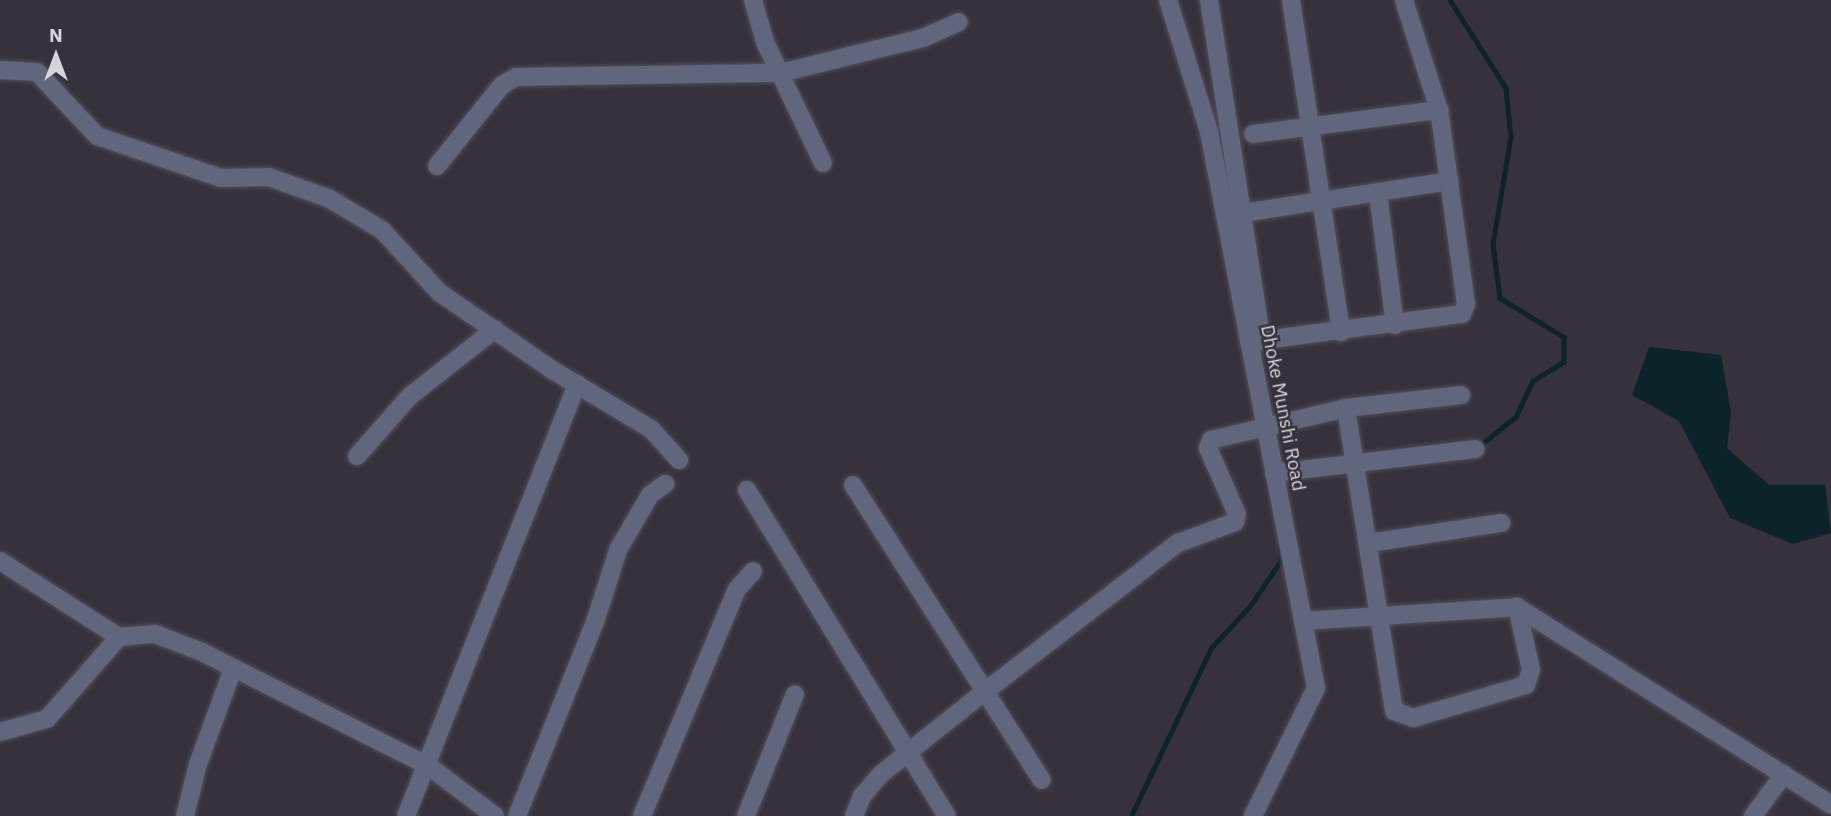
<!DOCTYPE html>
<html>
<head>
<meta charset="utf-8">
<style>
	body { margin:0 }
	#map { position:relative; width:1831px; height:816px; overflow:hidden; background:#36313a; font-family:"IBM Plex Sans",sans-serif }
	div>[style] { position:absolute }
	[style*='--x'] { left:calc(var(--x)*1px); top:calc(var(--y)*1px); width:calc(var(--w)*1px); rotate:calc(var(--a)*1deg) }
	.water>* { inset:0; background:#0a2429 }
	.stream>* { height:4.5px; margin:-2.25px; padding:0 2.25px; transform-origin:2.25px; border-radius:2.25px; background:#0a2429 }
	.roads { filter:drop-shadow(0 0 2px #534e56) drop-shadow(0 0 2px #534e56) }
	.minor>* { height:18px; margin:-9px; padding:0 9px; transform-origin:9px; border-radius:9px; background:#5f667d }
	span { translate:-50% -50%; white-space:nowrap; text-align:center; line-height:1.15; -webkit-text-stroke:5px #36313a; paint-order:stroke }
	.street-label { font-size:19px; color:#d6d2d8 }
	.north { position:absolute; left:21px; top:21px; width:70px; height:70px; -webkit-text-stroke:5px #36313a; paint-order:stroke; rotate:0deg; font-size:19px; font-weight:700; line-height:28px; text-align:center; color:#d6d2d8 }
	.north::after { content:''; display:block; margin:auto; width:24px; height:32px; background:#d6d2d8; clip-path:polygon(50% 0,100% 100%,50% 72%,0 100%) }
</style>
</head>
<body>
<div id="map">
	<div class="water">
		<div style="clip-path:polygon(1649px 347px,1721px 355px,1731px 413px,1727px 448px,1769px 485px,1825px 485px,1831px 533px,1793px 544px,1730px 518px,1679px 421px,1632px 395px)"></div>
	</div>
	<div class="stream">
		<div style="--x:1450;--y:0;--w:104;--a:57.5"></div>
		<div style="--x:1506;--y:88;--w:49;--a:84.2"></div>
		<div style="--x:1511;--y:137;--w:109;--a:99.5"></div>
		<div style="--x:1493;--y:244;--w:54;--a:82.6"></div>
		<div style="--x:1500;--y:298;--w:75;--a:31.4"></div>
		<div style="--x:1564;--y:337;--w:25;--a:90"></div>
		<div style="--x:1564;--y:362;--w:36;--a:148"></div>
		<div style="--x:1533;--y:381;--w:40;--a:115"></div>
		<div style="--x:1516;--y:417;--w:46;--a:141.1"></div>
		<div style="--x:1131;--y:816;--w:186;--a:-64.5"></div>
		<div style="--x:1211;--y:648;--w:57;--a:-47.1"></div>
		<div style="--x:1250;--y:606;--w:55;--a:-56"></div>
		<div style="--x:1281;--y:560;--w:16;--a:-94"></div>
	</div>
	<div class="roads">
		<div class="minor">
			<div style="--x:753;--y:0;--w:44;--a:74.1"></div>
			<div style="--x:765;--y:42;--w:134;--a:64.4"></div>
			<div style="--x:1168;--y:0;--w:138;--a:72.7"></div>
			<div style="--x:1209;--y:132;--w:566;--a:79.11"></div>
			<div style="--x:1316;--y:688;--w:143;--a:116.2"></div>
			<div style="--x:1209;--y:0;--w:345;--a:81.2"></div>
			<div style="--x:1291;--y:0;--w:336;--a:81.4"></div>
			<div style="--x:0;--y:70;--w:37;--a:3"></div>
			<div style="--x:37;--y:72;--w:88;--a:46.8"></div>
			<div style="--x:97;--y:136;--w:131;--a:18.7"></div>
			<div style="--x:221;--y:178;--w:48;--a:-1.2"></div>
			<div style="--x:269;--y:177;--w:65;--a:19.8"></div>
			<div style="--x:330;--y:199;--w:61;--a:30.8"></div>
			<div style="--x:382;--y:230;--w:86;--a:47.4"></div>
			<div style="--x:440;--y:293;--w:138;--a:34.4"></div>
			<div style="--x:554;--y:371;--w:113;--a:30.9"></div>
			<div style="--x:651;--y:429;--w:42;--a:47.9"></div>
			<div style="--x:1253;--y:134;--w:188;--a:-7.4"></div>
			<div style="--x:437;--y:166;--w:104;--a:-51.3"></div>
			<div style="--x:502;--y:85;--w:16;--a:-30"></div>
			<div style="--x:516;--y:77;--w:264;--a:-0.9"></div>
			<div style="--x:780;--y:73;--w:147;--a:-13.8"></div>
			<div style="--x:923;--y:38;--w:39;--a:-24"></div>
			<div style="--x:1378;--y:193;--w:133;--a:82.7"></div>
			<div style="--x:1243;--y:213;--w:209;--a:-8.8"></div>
			<div style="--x:1249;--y:342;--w:215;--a:-7.5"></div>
			<div style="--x:1462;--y:314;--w:11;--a:-68"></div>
			<div style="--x:1466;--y:304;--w:196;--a:-97.9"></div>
			<div style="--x:1439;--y:110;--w:115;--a:-107.7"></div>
			<div style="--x:1346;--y:408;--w:307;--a:81"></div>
			<div style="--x:1394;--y:711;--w:20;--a:20"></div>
			<div style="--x:1413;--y:718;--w:118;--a:-16.3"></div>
			<div style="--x:1526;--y:685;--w:16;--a:-72"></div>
			<div style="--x:1531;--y:670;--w:65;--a:-102.5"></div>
			<div style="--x:357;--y:456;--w:80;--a:-48.5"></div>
			<div style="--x:410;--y:396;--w:108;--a:-38.2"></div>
			<div style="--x:1274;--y:473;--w:203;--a:-6.8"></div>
			<div style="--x:853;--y:485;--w:350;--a:57.4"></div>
			<div style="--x:747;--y:490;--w:382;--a:58.5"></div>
			<div style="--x:1369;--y:543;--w:134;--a:-8.6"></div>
			<div style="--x:0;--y:561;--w:141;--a:32.6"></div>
			<div style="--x:119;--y:637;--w:36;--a:-5"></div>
			<div style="--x:155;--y:634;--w:50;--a:21"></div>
			<div style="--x:202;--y:652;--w:252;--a:26.7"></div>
			<div style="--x:427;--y:765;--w:85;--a:36.9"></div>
			<div style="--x:1303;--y:621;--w:214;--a:-3.7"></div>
			<div style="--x:1517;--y:607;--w:371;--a:32.2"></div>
			<div style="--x:0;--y:732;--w:49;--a:-15.5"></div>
			<div style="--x:47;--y:719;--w:109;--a:-48.7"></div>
			<div style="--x:185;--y:816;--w:54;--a:-76"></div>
			<div style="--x:198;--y:764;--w:101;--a:-69.8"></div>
			<div style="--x:406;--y:816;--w:465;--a:-68.4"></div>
			<div style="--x:517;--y:816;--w:212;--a:-68.1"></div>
			<div style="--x:596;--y:619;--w:72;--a:-72.3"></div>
			<div style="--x:618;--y:550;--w:64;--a:-59.8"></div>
			<div style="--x:650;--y:495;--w:19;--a:-36"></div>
			<div style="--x:642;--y:816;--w:246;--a:-67.3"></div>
			<div style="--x:737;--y:589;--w:24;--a:-48"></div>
			<div style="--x:746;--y:816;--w:131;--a:-68.1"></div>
			<div style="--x:854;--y:816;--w:22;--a:-68"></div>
			<div style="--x:862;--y:796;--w:29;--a:-49"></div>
			<div style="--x:881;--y:774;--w:130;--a:-38.5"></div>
			<div style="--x:983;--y:693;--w:246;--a:-37.6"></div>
			<div style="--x:1178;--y:543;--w:61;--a:-20.2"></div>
			<div style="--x:1235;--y:522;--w:8;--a:-76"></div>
			<div style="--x:1237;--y:514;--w:72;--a:-113.7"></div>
			<div style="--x:1208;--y:448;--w:9;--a:-69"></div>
			<div style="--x:1211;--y:440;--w:139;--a:-13.3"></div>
			<div style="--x:1346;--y:408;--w:116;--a:-6.4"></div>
			<div style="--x:1753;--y:816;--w:52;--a:-53.6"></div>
		</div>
	</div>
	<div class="street-label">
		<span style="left:1283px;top:408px;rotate:79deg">Dhoke Munshi Road</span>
	</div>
	<div class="north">N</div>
</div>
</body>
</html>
